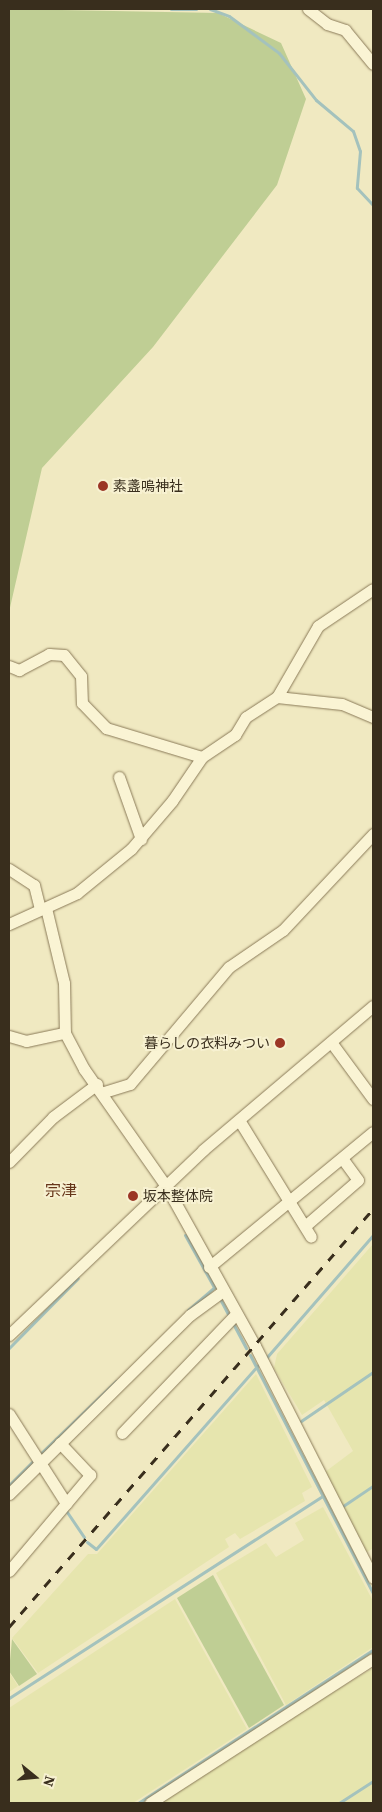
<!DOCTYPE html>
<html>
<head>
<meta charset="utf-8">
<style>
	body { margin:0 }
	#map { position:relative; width:382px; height:1812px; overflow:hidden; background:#f0e9c1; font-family:"Source Serif 4","Noto Sans JP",serif }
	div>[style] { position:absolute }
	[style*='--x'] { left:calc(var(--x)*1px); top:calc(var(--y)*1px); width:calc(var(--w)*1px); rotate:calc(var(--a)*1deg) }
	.farmland>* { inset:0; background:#e6e5ae }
	.green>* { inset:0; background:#bfce94 }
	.stream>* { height:3px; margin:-1.5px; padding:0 1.5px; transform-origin:1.5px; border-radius:1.5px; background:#a4c2bd }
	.roads { filter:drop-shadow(0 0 1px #8a7a58) drop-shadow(0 0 1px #8a7a58) }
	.street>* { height:11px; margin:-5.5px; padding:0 5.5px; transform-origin:5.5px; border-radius:5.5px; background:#faf4d4 }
	.rail>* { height:3px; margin-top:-1.5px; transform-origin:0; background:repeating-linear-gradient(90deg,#392e1d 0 9px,transparent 0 18px) }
	.dots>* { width:14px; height:14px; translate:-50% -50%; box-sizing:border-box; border:2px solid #f7f1d1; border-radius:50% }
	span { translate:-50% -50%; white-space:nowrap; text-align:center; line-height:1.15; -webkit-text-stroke:4px #f7f1d1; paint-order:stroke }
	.poi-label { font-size:14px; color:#392e1d }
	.left { translate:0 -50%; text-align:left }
	.right { translate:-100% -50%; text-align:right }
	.quarter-label { font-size:16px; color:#67361a }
	.frame { position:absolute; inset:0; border:10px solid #392e1d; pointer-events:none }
	.north { position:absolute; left:10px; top:1752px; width:50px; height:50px; -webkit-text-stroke:4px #f7f1d1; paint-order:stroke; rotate:107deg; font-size:14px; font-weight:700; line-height:20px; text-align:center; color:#392e1d }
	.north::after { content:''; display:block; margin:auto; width:18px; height:22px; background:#392e1d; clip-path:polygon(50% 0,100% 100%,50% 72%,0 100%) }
</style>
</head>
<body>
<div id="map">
	<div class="farmland">
		<div style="clip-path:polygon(373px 1244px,373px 1548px,366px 1553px,325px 1472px,353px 1451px,324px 1400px,302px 1415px,274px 1368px,277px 1354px)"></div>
		<div style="clip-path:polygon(256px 1374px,312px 1487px,302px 1493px,305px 1501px,240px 1539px,235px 1533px,225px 1539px,229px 1547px,38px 1673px,12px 1638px,88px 1554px,97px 1554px)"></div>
		<div style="clip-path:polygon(323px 1507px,373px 1601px,373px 1647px,286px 1705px,216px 1573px,266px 1543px,276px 1557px,304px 1540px,295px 1523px)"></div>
		<div style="clip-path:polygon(175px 1599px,247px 1729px,133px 1803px,9px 1803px,9px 1708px)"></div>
		<div style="clip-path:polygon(373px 1668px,373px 1803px,157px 1803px,259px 1737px)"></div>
		<div style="clip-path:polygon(9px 1672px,18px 1686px,9px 1692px)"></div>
	</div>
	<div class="green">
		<div style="clip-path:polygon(9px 9px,218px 13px,281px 43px,306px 99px,277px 185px,153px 347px,42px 468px,9px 612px)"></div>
		<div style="clip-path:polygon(213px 1575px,284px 1705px,249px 1728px,177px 1598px)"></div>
		<div style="clip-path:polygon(12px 1639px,37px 1674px,19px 1686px,9px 1671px)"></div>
	</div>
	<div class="stream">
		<div style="--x:171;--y:9;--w:25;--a:0"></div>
		<div style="--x:210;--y:9;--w:20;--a:20"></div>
		<div style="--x:229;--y:16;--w:62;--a:36.5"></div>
		<div style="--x:279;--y:53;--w:60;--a:51.8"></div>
		<div style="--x:316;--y:100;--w:48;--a:40"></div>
		<div style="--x:353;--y:131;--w:21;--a:71"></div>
		<div style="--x:360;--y:151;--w:37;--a:95"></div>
		<div style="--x:357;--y:188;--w:23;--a:47"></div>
		<div style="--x:185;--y:1235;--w:60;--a:60.9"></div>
		<div style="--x:219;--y:1297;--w:58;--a:62.1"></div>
		<div style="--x:188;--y:1310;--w:35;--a:-41"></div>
		<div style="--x:9;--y:1348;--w:98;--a:-45.4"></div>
		<div style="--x:250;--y:1355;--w:268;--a:62.7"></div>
		<div style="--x:267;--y:1357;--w:162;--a:-49"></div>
		<div style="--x:301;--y:1421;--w:87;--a:-34.2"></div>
		<div style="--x:39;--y:1455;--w:107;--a:-43.9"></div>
		<div style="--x:9;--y:1485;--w:35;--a:-45"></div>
		<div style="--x:343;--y:1506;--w:36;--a:-34"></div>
		<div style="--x:65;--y:1509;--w:34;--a:56"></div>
		<div style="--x:87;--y:1542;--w:11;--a:38"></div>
		<div style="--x:96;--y:1549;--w:245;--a:-48.6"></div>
		<div style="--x:9;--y:1698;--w:373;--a:-32.8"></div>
		<div style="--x:138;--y:1803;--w:280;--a:-33.1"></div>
		<div style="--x:339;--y:1803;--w:40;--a:-32.9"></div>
	</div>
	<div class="roads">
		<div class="street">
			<div style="--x:308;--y:9;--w:24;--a:38"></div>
			<div style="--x:327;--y:24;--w:19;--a:18"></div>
			<div style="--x:345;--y:30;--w:44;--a:50.5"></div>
			<div style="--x:9;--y:666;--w:11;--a:22"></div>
			<div style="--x:19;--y:670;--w:34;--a:-28"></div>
			<div style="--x:49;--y:654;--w:15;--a:4"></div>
			<div style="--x:64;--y:655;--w:27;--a:51"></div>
			<div style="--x:81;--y:676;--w:27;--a:88"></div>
			<div style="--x:82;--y:703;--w:35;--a:46"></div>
			<div style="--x:106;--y:728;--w:100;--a:16.8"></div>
			<div style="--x:277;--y:697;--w:65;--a:6.1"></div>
			<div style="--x:342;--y:704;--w:34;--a:23"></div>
			<div style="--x:119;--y:777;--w:66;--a:70.5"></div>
			<div style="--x:9;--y:869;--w:30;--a:33"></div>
			<div style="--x:34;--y:885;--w:25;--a:76"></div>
			<div style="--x:46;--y:908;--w:77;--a:76.5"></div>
			<div style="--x:64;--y:983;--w:50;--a:88.9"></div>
			<div style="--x:9;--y:924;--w:75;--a:-24.5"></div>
			<div style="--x:77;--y:893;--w:70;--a:-39.2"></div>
			<div style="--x:131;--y:849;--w:63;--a:-49.5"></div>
			<div style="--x:172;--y:801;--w:53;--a:-55.7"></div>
			<div style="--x:202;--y:757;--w:40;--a:-34"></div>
			<div style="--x:235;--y:735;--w:21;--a:-59"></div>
			<div style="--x:246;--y:717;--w:37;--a:-33"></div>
			<div style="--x:277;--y:697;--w:82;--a:-60"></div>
			<div style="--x:318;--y:626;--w:66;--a:-33.9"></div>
			<div style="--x:9;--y:1036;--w:18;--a:16"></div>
			<div style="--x:26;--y:1041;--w:40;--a:-12"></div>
			<div style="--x:65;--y:1033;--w:41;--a:62.2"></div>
			<div style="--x:84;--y:1069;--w:143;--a:55"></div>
			<div style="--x:166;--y:1186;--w:183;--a:60.9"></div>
			<div style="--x:255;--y:1346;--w:260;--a:63"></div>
			<div style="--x:331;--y:1042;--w:71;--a:53.6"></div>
			<div style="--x:104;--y:1092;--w:27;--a:-17"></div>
			<div style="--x:130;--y:1084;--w:153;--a:-49.8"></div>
			<div style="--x:229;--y:967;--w:65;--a:-34.4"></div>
			<div style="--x:283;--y:930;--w:132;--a:-46.8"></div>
			<div style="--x:239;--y:1120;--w:137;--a:58.4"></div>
			<div style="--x:9;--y:1162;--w:63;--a:-45.6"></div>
			<div style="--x:53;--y:1117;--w:55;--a:-36.9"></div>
			<div style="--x:305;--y:1226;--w:70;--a:-41"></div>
			<div style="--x:358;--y:1180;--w:27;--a:-126"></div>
			<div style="--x:209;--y:1267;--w:212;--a:-39.5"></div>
			<div style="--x:9;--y:1335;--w:268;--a:-43.6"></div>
			<div style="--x:203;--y:1150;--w:223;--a:-40.3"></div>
			<div style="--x:9;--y:1414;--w:106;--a:57.4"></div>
			<div style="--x:122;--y:1433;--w:165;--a:-46.2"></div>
			<div style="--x:9;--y:1494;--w:255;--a:-44.7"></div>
			<div style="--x:190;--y:1315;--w:41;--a:-36"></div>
			<div style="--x:9;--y:1571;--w:126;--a:-49.8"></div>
			<div style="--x:90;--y:1475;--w:44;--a:-133.2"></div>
			<div style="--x:150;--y:1803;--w:265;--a:-32.9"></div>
		</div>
	</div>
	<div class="rail">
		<div style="--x:9;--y:1627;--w:554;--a:-48.95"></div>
	</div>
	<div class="dots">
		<div style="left:103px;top:486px;background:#9b3625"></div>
		<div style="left:280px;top:1043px;background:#9b3625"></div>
		<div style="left:133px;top:1196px;background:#9b3625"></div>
	</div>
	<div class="poi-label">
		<span class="left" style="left:113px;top:486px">素盞嗚神社</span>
		<span class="right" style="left:270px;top:1043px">暮らしの衣料みつい</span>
		<span class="left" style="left:143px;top:1196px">坂本整体院</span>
	</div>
	<div class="quarter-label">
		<span style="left:61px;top:1190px">宗津</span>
	</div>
	<div class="frame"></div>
	<div class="north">N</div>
</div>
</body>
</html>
